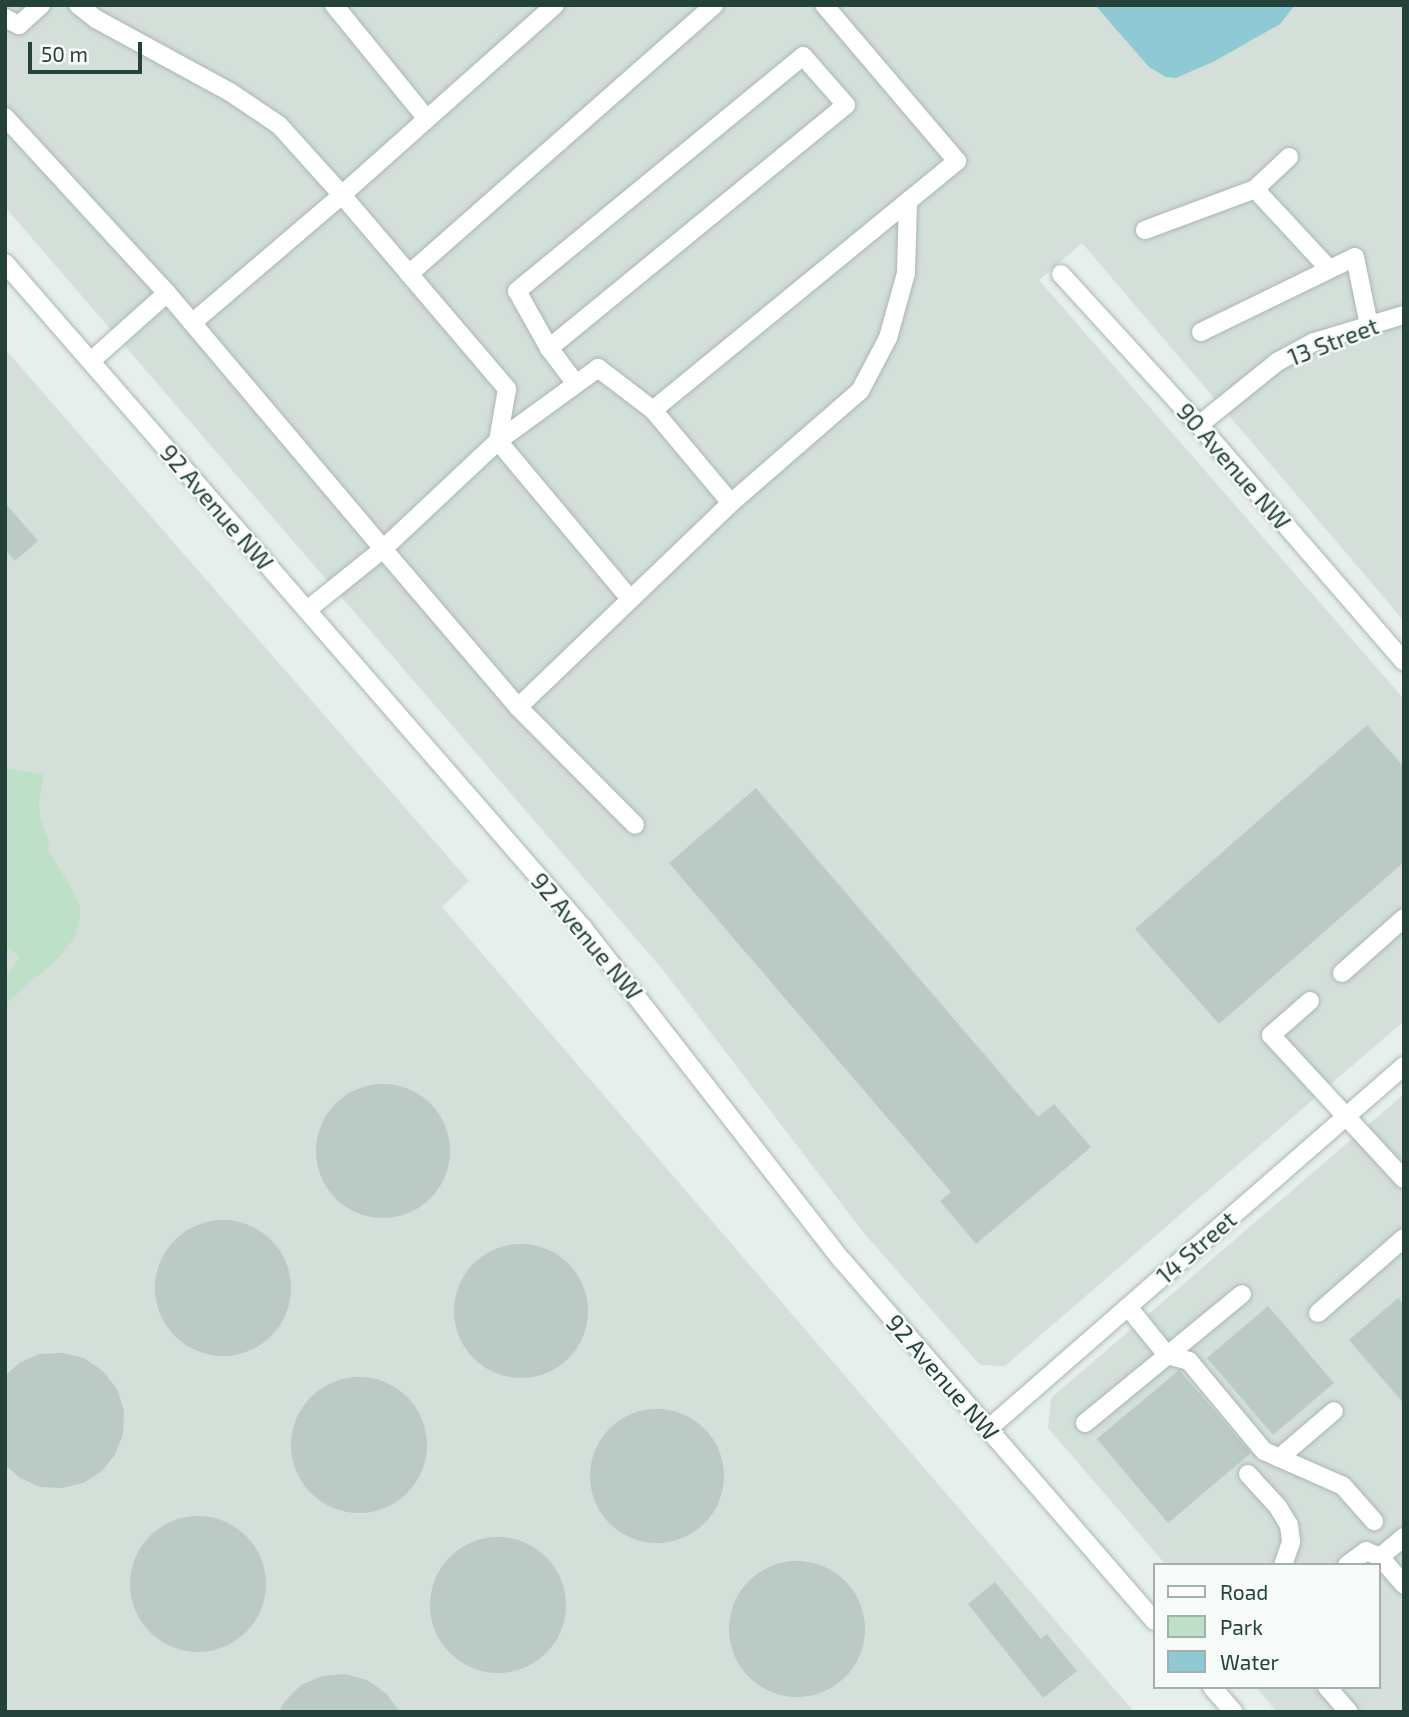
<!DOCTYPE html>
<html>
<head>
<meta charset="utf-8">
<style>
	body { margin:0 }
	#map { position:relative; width:1409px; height:1717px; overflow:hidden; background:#e6efeb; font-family:"Exo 2",sans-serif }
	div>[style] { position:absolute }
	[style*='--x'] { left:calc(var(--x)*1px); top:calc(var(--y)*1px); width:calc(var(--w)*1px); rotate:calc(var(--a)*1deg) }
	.built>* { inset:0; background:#d4dfda }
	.green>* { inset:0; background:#bfe0c8 }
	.water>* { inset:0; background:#8ec9d4 }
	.building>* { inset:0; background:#bbcac4 }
	.round { border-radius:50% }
	.roads { filter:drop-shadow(0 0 2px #a8b8b2) drop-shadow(0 0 2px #a8b8b2) }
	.minor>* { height:18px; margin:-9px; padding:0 9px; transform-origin:9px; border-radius:9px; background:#fff }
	span { translate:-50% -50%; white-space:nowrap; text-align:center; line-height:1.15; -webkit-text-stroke:5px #f7fbf9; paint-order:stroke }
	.street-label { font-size:24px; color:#24423a }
	.frame { position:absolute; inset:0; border:7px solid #24423a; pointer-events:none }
	.legend { position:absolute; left:1153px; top:1563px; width:228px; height:126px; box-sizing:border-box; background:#f7fbf9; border:2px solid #a3b1ad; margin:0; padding:9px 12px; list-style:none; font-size:21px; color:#24423a }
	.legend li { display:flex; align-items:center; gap:14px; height:35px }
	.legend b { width:35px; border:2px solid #a3b1ad }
	.scale { position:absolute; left:28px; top:42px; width:114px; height:32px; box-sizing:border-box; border:4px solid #24423a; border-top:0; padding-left:9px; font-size:21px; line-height:24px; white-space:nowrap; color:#24423a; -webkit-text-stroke:5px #f7fbf9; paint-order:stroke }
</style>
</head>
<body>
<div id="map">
	<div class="built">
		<div style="clip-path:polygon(5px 5px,1404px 5px,1404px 621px,1082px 243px,1039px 280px,1404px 699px,1404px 1021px,1005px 1366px,980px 1365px,863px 1232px,663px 970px,5px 207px)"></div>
		<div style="clip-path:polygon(5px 349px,469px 881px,442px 907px,1134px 1712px,5px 1712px)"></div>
		<div style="clip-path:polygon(1404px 1094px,1404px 1712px,1277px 1712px,1256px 1687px,1379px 1687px,1379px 1565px,1166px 1565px,1048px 1428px,1051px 1398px)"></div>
	</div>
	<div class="green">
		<div style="clip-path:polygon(5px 768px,44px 774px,39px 803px,40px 818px,50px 845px,47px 849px,68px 882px,80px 906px,80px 917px,75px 937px,59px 958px,5px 1004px,5px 978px,20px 957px,5px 945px)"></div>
	</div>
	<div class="water">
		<div style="clip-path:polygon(1095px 5px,1295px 5px,1280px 24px,1215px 61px,1176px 78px,1166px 77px,1149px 67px)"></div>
	</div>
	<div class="building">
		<div style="clip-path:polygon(5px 503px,38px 541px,15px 561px,5px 550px)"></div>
		<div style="clip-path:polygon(1367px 725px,1404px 767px,1404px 862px,1219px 1024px,1135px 929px)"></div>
		<div style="clip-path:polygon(756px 788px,1038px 1117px,1054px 1104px,1091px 1147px,976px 1244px,940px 1201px,951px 1192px,669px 863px)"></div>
		<div class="round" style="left:316px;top:1084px;width:134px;height:134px"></div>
		<div class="round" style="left:155px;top:1220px;width:136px;height:136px"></div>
		<div class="round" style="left:454px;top:1244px;width:134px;height:134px"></div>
		<div style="clip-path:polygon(1398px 1298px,1404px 1305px,1404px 1404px,1349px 1340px)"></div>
		<div style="clip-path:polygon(1268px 1306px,1334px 1383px,1273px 1435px,1207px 1358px)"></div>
		<div style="clip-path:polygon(62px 1353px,84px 1358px,103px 1371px,117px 1389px,124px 1411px,123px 1434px,115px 1455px,101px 1472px,83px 1483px,62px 1488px,40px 1487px,20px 1478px,5px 1465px,5px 1376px,19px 1363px,39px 1354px)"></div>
		<div style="clip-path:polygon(1179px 1370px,1251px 1453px,1168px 1523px,1097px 1439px)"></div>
		<div class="round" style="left:291px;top:1377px;width:136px;height:136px"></div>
		<div class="round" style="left:590px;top:1409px;width:134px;height:134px"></div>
		<div class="round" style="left:130px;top:1516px;width:136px;height:136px"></div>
		<div class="round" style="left:430px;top:1537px;width:136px;height:136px"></div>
		<div class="round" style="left:729px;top:1561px;width:136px;height:136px"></div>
		<div style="clip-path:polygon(995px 1582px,1041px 1639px,1047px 1634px,1077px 1671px,1043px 1698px,968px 1604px)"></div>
		<div style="clip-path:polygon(345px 1674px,367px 1680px,386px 1693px,400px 1712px,279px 1712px,285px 1701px,301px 1685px,322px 1676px)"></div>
	</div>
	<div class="roads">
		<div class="minor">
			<div style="--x:78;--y:5;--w:23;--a:38"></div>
			<div style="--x:96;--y:19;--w:153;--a:28.6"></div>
			<div style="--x:230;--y:92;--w:59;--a:34"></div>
			<div style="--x:279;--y:125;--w:94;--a:48"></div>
			<div style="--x:342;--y:195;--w:197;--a:139.5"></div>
			<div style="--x:334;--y:5;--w:147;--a:50.8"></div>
			<div style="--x:555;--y:5;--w:285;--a:138.3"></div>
			<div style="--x:342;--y:195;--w:255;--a:49.6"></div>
			<div style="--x:507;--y:389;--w:53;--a:99.8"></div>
			<div style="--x:498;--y:441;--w:206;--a:50.1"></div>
			<div style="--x:5;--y:18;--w:16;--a:27"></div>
			<div style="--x:19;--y:25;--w:30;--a:-42"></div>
			<div style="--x:5;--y:117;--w:239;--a:47.4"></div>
			<div style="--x:1289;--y:157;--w:47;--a:136.7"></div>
			<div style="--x:1255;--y:189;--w:109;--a:47.2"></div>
			<div style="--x:1145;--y:230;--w:117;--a:-20.4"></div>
			<div style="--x:5;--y:263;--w:881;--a:49"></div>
			<div style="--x:583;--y:928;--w:420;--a:52.1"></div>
			<div style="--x:841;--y:1259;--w:479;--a:49.1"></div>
			<div style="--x:409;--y:274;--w:407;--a:-41.4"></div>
			<div style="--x:1061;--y:274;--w:205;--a:47.6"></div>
			<div style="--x:1199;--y:425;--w:313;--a:49.1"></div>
			<div style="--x:1201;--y:332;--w:171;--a:-26"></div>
			<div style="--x:1355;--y:257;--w:69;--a:78.4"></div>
			<div style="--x:549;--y:348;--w:65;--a:-119.3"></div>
			<div style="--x:517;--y:291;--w:370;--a:-39.4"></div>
			<div style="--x:803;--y:56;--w:65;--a:48.7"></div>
			<div style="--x:846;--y:105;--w:384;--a:140.7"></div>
			<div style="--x:549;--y:348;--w:45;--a:53.1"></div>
			<div style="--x:91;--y:361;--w:102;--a:-41.8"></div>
			<div style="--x:167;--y:293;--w:335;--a:49.8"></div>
			<div style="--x:383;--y:549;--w:158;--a:-43.2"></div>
			<div style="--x:498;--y:441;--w:124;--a:-36.1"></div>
			<div style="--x:598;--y:368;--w:69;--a:37.4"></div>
			<div style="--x:653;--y:410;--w:121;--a:50"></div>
			<div style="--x:731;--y:503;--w:295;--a:136.2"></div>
			<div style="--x:518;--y:707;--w:208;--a:-130.5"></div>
			<div style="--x:383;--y:549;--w:97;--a:141.2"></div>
			<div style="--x:653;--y:410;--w:393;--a:-39.3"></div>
			<div style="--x:957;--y:161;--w:205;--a:-130.4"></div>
			<div style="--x:1199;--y:425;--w:100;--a:-38.9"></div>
			<div style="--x:1277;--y:362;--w:42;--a:-28.4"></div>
			<div style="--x:1314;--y:342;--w:94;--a:-16.7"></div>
			<div style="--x:731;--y:503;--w:171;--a:-41"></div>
			<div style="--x:860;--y:391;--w:60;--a:-62.2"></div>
			<div style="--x:888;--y:338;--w:67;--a:-74.5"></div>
			<div style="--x:906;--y:273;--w:72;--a:-88.4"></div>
			<div style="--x:518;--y:707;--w:166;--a:45.2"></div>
			<div style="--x:1342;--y:973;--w:83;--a:-41.6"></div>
			<div style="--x:1310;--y:1001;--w:52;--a:138.9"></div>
			<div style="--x:1271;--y:1035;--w:196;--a:47.3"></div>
			<div style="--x:1128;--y:1307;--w:62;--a:50.9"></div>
			<div style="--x:1167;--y:1355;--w:23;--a:15"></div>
			<div style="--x:1189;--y:1361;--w:117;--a:50.2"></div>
			<div style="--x:1264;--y:1451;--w:86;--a:23.9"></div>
			<div style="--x:1343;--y:1486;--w:47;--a:48.5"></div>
			<div style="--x:1318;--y:1313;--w:114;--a:-41.1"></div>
			<div style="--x:1085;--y:1423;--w:203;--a:-39.4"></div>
			<div style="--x:988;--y:1429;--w:552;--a:-41.11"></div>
			<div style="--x:1279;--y:1458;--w:72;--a:-40.5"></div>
			<div style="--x:1248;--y:1474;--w:45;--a:47.7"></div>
			<div style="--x:1278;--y:1507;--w:21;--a:59"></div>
			<div style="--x:1289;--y:1525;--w:17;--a:83"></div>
			<div style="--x:1291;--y:1542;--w:24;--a:109"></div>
			<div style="--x:1404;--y:1537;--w:31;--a:140"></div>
			<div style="--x:1380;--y:1557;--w:37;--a:49"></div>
			<div style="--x:1347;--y:1565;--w:24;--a:-36"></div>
			<div style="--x:1366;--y:1551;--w:15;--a:23"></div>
			<div style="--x:1212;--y:1687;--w:33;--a:49"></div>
			<div style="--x:1327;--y:1687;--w:33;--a:49"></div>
		</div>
	</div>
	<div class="street-label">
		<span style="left:1333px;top:341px;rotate:-21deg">13 Street</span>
		<span style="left:1234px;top:466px;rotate:49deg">90 Avenue NW</span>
		<span style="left:217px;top:507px;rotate:49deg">92 Avenue NW</span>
		<span style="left:587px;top:936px;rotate:50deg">92 Avenue NW</span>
		<span style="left:1196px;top:1247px;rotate:-41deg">14 Street</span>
		<span style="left:943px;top:1377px;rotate:49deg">92 Avenue NW</span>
	</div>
	<div class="frame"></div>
	<ul class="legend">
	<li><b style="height:9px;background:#fff"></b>Road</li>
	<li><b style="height:19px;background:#bfe0c8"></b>Park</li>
	<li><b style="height:19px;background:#8ec9d4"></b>Water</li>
	</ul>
	<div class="scale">50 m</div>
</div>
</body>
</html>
